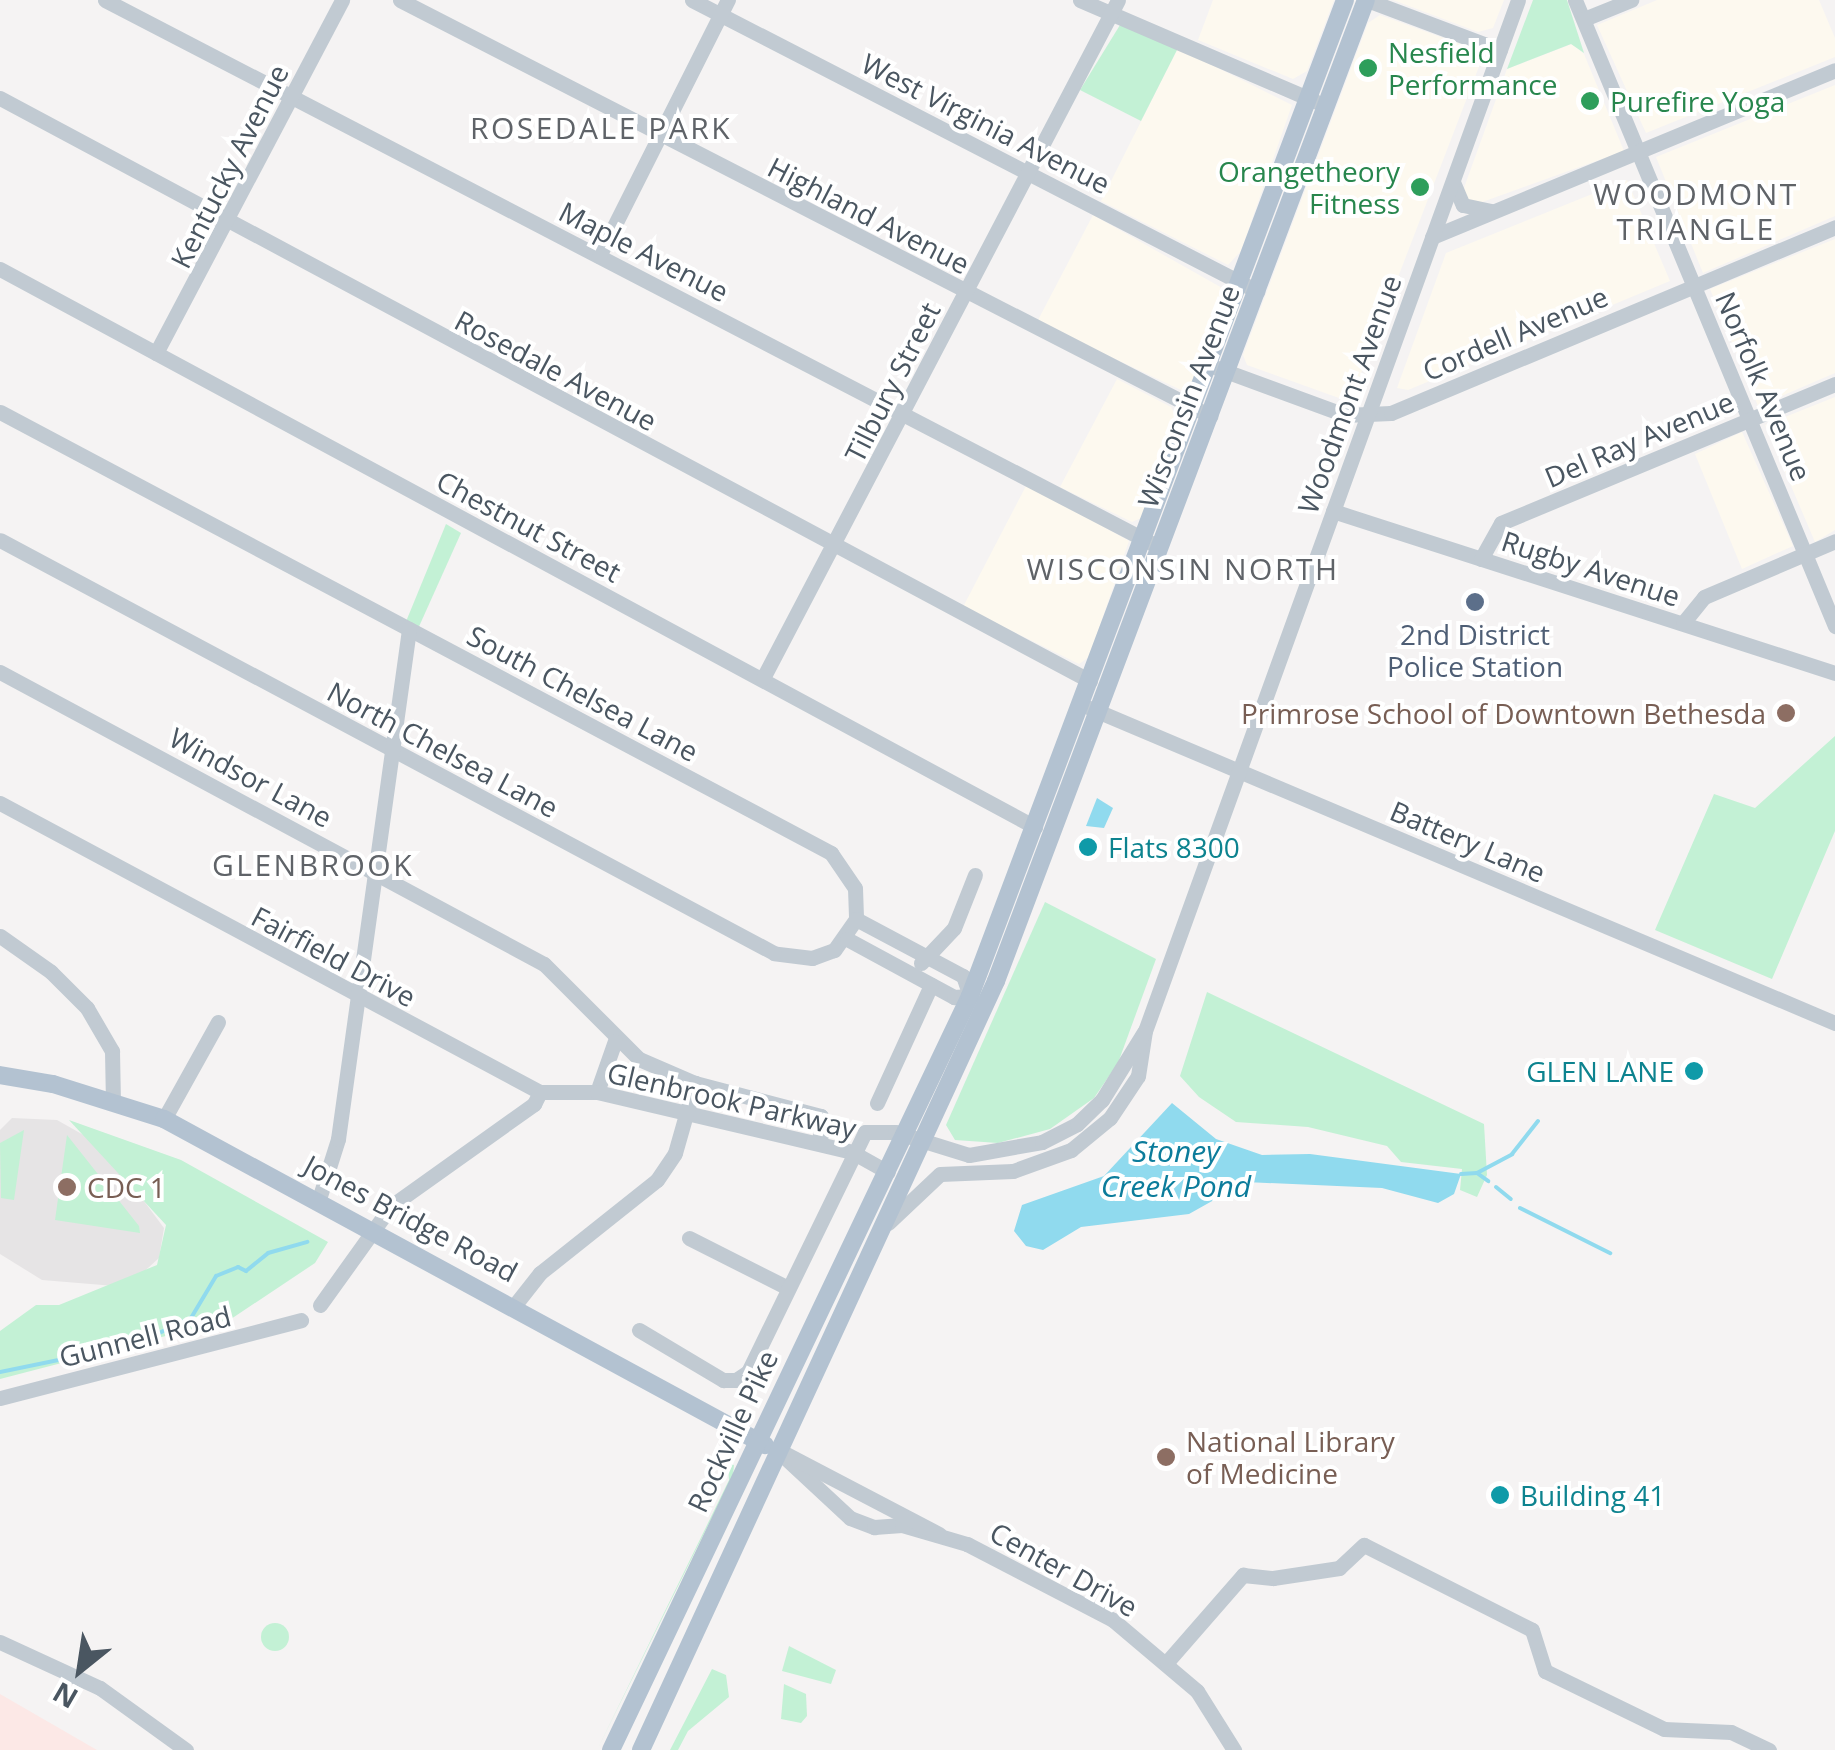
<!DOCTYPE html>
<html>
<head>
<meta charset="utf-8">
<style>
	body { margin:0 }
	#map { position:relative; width:1835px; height:1750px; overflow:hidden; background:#f5f3f3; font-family:"Open Sans",sans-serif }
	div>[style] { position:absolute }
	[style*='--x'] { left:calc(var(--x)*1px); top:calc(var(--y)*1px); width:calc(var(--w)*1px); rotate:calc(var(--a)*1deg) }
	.commercial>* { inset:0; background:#fdf9ef }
	.education>* { inset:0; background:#e6e4e5 }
	.medical>* { inset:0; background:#fce8e6 }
	.green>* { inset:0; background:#c3f1d5 }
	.round { border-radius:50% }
	.water>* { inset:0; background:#90daee }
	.stream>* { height:4px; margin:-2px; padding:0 2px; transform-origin:2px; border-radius:2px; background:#90daee }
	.minor>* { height:15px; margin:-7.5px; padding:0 7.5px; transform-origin:7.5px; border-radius:7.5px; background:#c1cad2 }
	.major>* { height:18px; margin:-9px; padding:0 9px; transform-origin:9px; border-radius:9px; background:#b3c2d1 }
	.dots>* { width:28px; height:28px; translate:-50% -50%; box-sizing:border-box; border:5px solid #fff; border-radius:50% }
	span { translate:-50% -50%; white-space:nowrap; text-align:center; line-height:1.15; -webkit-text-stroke:8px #fff; paint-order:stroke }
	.leisure-label { font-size:28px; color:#27864d }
	.left { translate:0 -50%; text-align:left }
	.right { translate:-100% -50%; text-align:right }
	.street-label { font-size:28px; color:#4a5661 }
	.service-label { font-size:28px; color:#4e5e75 }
	.education-label { font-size:28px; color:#785e54 }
	.culture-label { font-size:28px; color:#0d838f }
	.neighbourhood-label { font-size:30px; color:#5f6368; letter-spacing:2.5px }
	.water-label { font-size:30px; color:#0c7c9b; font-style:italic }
	.north { position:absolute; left:30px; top:1620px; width:100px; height:100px; -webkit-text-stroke:8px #fff; paint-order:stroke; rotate:210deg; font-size:28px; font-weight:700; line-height:40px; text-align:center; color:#4a5661 }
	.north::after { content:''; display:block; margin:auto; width:35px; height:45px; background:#4a5661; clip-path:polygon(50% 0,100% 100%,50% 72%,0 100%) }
</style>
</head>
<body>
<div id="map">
	<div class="commercial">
		<div style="clip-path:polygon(1213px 0,1334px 0,1307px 71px,1293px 79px,1198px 40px)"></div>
		<div style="clip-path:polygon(1393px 0,1504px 0,1493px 28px,1478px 32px)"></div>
		<div style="clip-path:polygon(1657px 0,1819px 0,1835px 38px,1835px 57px,1646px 133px,1597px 25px)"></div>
		<div style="clip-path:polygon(1380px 15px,1471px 48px,1480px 64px,1350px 402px,1247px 365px,1243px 355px,1368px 23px)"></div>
		<div style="clip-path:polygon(1572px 44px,1584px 54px,1624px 151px,1474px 205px,1463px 194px,1465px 185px,1507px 69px)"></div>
		<div style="clip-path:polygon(1178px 48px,1292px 105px,1241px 251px,1228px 265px,1101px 201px)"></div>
		<div style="clip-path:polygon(1835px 85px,1835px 216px,1703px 273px,1656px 157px)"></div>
		<div style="clip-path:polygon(1627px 180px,1670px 281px,1408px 390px,1397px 388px,1446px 253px)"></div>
		<div style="clip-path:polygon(1093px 215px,1224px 289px,1194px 380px,1183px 391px,1037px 322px)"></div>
		<div style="clip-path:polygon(1835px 239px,1835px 373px,1758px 406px,1710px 289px)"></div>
		<div style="clip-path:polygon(1117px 379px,1171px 407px,1177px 419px,1141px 518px,1132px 522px,1060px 487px)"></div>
		<div style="clip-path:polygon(1835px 397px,1835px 530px,1815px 542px,1765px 425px)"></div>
		<div style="clip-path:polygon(1742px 432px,1793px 546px,1742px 569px,1695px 454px)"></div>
		<div style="clip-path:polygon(1027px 484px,1129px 541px,1089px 657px,1079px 664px,963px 607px)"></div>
	</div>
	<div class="education">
		<div style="clip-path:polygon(12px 1118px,57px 1120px,103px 1146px,164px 1228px,159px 1258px,127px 1287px,42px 1280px,0 1254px,0 1130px)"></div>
	</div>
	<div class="medical">
		<div style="clip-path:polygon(0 1694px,97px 1750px,0 1750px)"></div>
	</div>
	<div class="green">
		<div style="clip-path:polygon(1533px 0,1567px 0,1584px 53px,1571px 44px,1507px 69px)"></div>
		<div style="clip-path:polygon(1120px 25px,1178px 48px,1141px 121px,1080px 90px)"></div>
		<div style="clip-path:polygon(446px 524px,461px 533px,417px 631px,405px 624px)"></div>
		<div style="clip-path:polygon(1835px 736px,1835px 831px,1772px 979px,1655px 930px,1714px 794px,1755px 808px)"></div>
		<div style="clip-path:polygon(1045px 902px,1156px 959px,1118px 1063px,1094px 1098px,1050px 1129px,998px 1143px,955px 1140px,946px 1125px)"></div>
		<div style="clip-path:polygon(1207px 992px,1484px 1124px,1487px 1175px,1477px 1197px,1460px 1190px,1462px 1169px,1401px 1162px,1387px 1146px,1308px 1127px,1236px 1122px,1199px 1097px,1180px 1076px)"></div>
		<div style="clip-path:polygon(69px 1120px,181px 1160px,328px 1242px,315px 1263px,231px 1319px,0 1379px,0 1331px,36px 1305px,59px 1305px,157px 1265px,166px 1225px)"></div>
		<div style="clip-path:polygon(24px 1130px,14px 1200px,1px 1198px,0 1143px)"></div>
		<div style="clip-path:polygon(67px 1135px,139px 1226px,140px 1233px,55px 1220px)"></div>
		<div style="clip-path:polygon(728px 1464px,734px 1465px,733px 1475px,597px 1750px,729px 1480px)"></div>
		<div class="round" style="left:261px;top:1623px;width:28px;height:28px"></div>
		<div style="clip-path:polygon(789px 1646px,836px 1670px,831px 1684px,782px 1671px)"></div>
		<div style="clip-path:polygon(712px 1669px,726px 1675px,729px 1697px,688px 1731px,678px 1750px,670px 1750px)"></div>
		<div style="clip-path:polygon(784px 1684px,806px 1694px,807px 1716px,801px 1723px,781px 1719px)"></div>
	</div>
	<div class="water">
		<div style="clip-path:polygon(1097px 798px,1113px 808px,1104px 828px,1086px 826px)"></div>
		<div style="clip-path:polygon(1172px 1103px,1216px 1139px,1262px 1155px,1310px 1154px,1461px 1174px,1454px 1194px,1438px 1203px,1382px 1188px,1246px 1182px,1189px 1214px,1081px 1227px,1043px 1250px,1026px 1246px,1014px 1231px,1022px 1205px,1104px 1176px)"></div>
	</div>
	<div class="stream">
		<div style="--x:1477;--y:1173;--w:14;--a:36"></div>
		<div style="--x:1461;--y:1174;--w:16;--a:-4"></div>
		<div style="--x:1477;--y:1173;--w:40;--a:-28"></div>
		<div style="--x:1512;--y:1154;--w:42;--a:-51.8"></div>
		<div style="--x:1496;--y:1187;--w:19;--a:39"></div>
		<div style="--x:1520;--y:1208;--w:101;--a:26.6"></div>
		<div style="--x:0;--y:1372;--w:139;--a:-11.6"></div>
		<div style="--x:136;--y:1344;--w:61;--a:-25.3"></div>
		<div style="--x:191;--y:1318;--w:49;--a:-59.2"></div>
		<div style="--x:216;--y:1276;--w:24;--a:-22"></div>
		<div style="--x:238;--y:1267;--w:9;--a:27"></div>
		<div style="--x:246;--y:1271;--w:28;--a:-39"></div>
		<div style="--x:268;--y:1253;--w:41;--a:-15.8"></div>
	</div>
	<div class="minor">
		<div style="--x:105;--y:0;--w:1181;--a:27.43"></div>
		<div style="--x:400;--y:0;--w:911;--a:27.18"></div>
		<div style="--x:692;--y:0;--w:636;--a:27.25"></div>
		<div style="--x:1080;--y:0;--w:256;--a:23.3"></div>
		<div style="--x:1367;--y:0;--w:142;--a:20.6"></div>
		<div style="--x:1575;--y:0;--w:678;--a:67.45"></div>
		<div style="--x:1584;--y:19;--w:51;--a:-22"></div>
		<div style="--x:0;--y:98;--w:1236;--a:28.14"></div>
		<div style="--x:1453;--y:182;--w:25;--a:67"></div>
		<div style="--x:1463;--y:205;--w:30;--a:12"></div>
		<div style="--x:1432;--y:237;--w:436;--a:-22.5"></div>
		<div style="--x:599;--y:256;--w:287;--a:-63.3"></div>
		<div style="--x:0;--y:269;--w:1176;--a:28.33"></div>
		<div style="--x:156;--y:353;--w:399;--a:-62.2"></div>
		<div style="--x:1209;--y:365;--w:145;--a:20.2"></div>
		<div style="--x:1345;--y:415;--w:46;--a:-2.5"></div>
		<div style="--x:1391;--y:413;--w:481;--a:-22.7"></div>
		<div style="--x:0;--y:412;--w:941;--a:27.95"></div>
		<div style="--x:831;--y:853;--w:42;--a:55.6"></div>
		<div style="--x:855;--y:888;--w:31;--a:88"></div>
		<div style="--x:856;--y:919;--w:38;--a:125"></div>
		<div style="--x:834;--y:950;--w:23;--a:160"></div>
		<div style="--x:812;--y:958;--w:38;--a:-173"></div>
		<div style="--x:774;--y:953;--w:877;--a:-151.92"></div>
		<div style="--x:1333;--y:511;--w:527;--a:17.89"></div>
		<div style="--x:1481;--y:559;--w:41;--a:-60.9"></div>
		<div style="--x:1501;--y:523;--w:362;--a:-22.6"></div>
		<div style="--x:1683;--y:623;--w:33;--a:-51"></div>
		<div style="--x:1704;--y:597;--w:142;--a:-23.1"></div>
		<div style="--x:0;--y:672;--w:617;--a:28.23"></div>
		<div style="--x:544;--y:964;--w:134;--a:45"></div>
		<div style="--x:639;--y:1059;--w:61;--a:23.2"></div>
		<div style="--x:695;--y:1083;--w:130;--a:14.7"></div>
		<div style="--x:821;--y:1116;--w:14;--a:78"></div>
		<div style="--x:824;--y:1130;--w:15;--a:122"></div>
		<div style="--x:763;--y:678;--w:765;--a:-62.36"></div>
		<div style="--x:1090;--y:708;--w:809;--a:22.92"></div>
		<div style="--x:0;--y:803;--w:612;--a:28.16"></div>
		<div style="--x:0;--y:936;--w:62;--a:35.2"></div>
		<div style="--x:51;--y:972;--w:51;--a:45"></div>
		<div style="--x:87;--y:1008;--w:50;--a:59.8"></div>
		<div style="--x:112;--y:1051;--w:50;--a:88.9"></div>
		<div style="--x:847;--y:939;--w:122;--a:28.5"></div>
		<div style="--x:954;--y:997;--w:16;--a:-4"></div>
		<div style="--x:970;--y:996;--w:21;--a:-109"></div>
		<div style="--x:963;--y:976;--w:121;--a:-152"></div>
		<div style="--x:921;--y:963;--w:48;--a:-46.7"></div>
		<div style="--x:954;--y:928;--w:57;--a:-68.4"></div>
		<div style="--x:597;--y:1092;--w:54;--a:-70.6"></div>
		<div style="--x:877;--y:1103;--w:130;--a:-65.4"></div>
		<div style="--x:164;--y:1119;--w:111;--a:-60.9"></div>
		<div style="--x:319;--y:1199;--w:63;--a:-72.4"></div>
		<div style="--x:338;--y:1139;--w:515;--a:-82.07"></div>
		<div style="--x:888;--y:1223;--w:71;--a:-43.3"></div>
		<div style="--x:940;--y:1174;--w:73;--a:-2.4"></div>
		<div style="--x:1013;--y:1171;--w:62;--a:-19.9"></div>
		<div style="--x:1071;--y:1150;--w:50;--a:-39.4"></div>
		<div style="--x:1110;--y:1118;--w:50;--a:-56.3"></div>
		<div style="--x:1138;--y:1076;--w:46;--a:-81.2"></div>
		<div style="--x:1145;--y:1031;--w:1096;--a:-70.11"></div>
		<div style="--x:689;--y:1238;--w:111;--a:26.8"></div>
		<div style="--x:320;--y:1305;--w:122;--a:-54.4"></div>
		<div style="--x:391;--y:1206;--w:176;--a:-35.5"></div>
		<div style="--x:534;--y:1104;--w:13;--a:-63"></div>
		<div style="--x:540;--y:1092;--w:57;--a:0"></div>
		<div style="--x:597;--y:1092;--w:262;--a:13.2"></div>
		<div style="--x:852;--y:1152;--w:41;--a:29.1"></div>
		<div style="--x:514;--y:1306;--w:42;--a:-51.8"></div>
		<div style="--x:540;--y:1273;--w:149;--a:-38.5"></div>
		<div style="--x:657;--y:1180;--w:32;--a:-56"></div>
		<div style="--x:675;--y:1153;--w:73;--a:-74.1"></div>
		<div style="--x:639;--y:1330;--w:98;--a:30.8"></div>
		<div style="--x:723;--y:1380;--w:13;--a:0"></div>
		<div style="--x:736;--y:1380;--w:14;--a:-34"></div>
		<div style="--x:748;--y:1372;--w:267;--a:-64"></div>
		<div style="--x:865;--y:1132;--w:30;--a:0"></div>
		<div style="--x:895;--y:1132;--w:77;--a:17.3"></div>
		<div style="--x:969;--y:1155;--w:74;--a:-10.1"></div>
		<div style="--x:1042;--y:1142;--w:39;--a:-27"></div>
		<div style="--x:1077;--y:1124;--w:35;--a:-44"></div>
		<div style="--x:1102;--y:1100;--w:80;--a:-58.3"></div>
		<div style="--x:0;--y:1398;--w:311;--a:-14.5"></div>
		<div style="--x:779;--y:1452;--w:97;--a:42.9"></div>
		<div style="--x:850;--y:1518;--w:26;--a:21"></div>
		<div style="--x:874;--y:1527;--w:28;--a:-4"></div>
		<div style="--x:902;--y:1525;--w:68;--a:16.3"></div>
		<div style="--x:967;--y:1544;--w:165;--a:27.5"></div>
		<div style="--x:1113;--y:1620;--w:110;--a:40.2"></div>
		<div style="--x:1197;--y:1691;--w:70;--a:57.9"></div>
		<div style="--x:784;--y:1453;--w:175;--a:27.6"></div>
		<div style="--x:0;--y:1642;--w:110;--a:24.7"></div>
		<div style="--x:100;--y:1688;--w:106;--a:35.8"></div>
		<div style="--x:1167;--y:1662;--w:116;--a:-48.9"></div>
		<div style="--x:1243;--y:1575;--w:30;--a:6"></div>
		<div style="--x:1273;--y:1578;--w:67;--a:-8.6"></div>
		<div style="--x:1339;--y:1568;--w:34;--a:-43"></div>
		<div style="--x:1364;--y:1545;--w:188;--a:26.8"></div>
		<div style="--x:1532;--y:1630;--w:43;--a:72.4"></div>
		<div style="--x:1545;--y:1671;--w:132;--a:26"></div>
		<div style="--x:1664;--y:1729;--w:67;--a:2.6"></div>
		<div style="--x:1731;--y:1732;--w:42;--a:25.3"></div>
	</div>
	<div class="major">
		<div style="--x:0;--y:1075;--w:54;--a:9.6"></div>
		<div style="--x:53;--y:1084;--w:116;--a:17.5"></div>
		<div style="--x:164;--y:1119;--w:684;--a:28.48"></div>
		<div style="--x:611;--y:1750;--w:835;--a:-64.54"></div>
		<div style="--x:970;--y:996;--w:1064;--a:-69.37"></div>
		<div style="--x:641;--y:1750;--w:847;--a:-65.22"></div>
		<div style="--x:996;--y:981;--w:1048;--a:-69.34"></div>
	</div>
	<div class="dots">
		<div style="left:1368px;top:68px;background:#2e9e5b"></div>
		<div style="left:1590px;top:101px;background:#2e9e5b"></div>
		<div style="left:1420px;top:187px;background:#2e9e5b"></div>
		<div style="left:1475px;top:602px;background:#5c6f8a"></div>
		<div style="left:1786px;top:713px;background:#8d6e63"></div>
		<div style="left:1088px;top:847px;background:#0f9aa8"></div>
		<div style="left:1694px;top:1071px;background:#0f9aa8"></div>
		<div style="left:67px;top:1187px;background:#8d6e63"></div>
		<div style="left:1166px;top:1457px;background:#8d6e63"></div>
		<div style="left:1500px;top:1495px;background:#0f9aa8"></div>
	</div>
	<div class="leisure-label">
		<span class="left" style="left:1388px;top:68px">Nesfield<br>Performance</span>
		<span class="left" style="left:1610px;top:101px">Purefire Yoga</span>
		<span class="right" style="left:1400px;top:187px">Orangetheory<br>Fitness</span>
	</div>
	<div class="street-label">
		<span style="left:986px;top:123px;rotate:27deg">West Virginia Avenue</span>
		<span style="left:229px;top:166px;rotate:-63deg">Kentucky Avenue</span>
		<span style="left:869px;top:215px;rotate:27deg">Highland Avenue</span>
		<span style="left:644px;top:251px;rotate:27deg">Maple Avenue</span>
		<span style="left:1515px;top:333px;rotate:-23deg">Cordell Avenue</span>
		<span style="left:556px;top:370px;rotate:28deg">Rosedale Avenue</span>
		<span style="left:892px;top:382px;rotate:-63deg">Tilbury Street</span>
		<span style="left:1764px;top:386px;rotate:67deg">Norfolk Avenue</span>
		<span style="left:1349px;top:394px;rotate:-70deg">Woodmont Avenue</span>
		<span style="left:1188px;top:396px;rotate:-69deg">Wisconsin Avenue</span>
		<span style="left:1639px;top:439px;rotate:-23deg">Del Ray Avenue</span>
		<span style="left:529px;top:526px;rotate:28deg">Chestnut Street</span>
		<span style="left:1591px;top:568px;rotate:18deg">Rugby Avenue</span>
		<span style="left:583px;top:693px;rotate:28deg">South Chelsea Lane</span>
		<span style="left:443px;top:749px;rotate:28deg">North Chelsea Lane</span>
		<span style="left:251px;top:777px;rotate:28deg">Windsor Lane</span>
		<span style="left:1468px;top:841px;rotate:23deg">Battery Lane</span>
		<span style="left:334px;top:956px;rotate:28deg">Fairfield Drive</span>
		<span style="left:732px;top:1100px;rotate:13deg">Glenbrook Parkway</span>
		<span style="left:411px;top:1218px;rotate:28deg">Jones Bridge Road</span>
		<span style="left:145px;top:1336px;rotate:-14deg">Gunnell Road</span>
		<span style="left:732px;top:1431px;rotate:-65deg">Rockville Pike</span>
		<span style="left:1064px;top:1569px;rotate:29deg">Center Drive</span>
	</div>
	<div class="service-label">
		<span style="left:1475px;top:650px">2nd District<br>Police Station</span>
	</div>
	<div class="education-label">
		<span class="right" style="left:1766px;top:713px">Primrose School of Downtown Bethesda</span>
		<span class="left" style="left:87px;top:1187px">CDC 1</span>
		<span class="left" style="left:1186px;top:1457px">National Library<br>of Medicine</span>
	</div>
	<div class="culture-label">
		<span class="left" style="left:1108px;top:847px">Flats 8300</span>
		<span class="right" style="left:1674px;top:1071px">GLEN LANE</span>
		<span class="left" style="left:1520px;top:1495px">Building 41</span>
	</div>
	<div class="neighbourhood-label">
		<span style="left:601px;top:128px">ROSEDALE PARK</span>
		<span style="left:1696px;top:211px">WOODMONT<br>TRIANGLE</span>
		<span style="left:1183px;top:569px">WISCONSIN NORTH</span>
		<span style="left:313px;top:865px">GLENBROOK</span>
	</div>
	<div class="water-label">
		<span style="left:1176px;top:1168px">Stoney<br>Creek Pond</span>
	</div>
	<div class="north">N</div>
</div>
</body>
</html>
